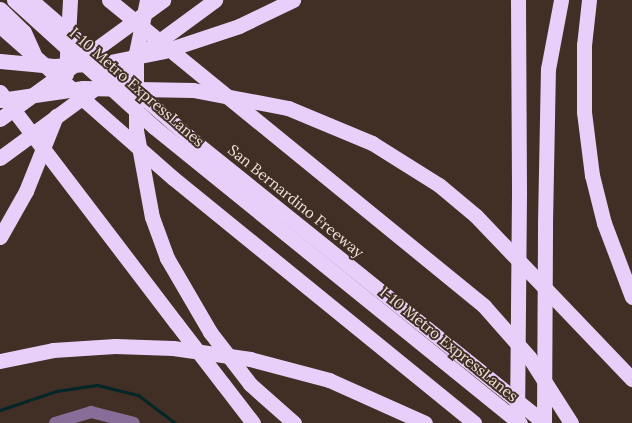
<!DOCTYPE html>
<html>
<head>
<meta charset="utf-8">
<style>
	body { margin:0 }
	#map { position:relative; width:632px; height:423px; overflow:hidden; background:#412e24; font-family:Lora,serif }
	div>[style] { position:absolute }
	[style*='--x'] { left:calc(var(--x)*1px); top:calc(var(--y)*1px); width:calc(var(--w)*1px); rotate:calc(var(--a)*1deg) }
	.stream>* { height:3px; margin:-1.5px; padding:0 1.5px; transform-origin:1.5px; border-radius:1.5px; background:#032628 }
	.minor>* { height:12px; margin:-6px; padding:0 6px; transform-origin:6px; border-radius:6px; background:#876d98 }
	.highway>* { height:15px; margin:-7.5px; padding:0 7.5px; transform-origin:7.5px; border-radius:7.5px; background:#e8cff9 }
	.highway-bridge>* { height:15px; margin:-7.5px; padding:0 7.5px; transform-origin:7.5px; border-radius:7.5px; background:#e8cff9 }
	span { translate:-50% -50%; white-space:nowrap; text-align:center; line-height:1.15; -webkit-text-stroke:4px #412e24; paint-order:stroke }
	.street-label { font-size:15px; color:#eee1db }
</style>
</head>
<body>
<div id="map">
	<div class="stream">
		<div style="--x:0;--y:410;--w:59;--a:-18.7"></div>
		<div style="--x:56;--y:391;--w:41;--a:-8.3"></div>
		<div style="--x:97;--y:385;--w:42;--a:13.7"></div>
		<div style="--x:138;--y:395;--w:46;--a:37.1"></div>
	</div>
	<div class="minor">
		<div style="--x:55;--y:423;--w:38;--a:-17"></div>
		<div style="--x:91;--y:412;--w:44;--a:14.3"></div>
	</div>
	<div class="highway">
		<div style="--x:14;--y:0;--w:189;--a:42.2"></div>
		<div style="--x:154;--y:127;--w:471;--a:39"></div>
		<div style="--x:31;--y:0;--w:217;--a:40.9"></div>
		<div style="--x:195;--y:142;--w:448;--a:38.8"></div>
		<div style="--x:109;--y:0;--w:484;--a:39.2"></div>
		<div style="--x:484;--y:306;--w:68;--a:48.6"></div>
		<div style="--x:529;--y:357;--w:78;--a:57.5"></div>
		<div style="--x:518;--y:0;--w:194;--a:89.7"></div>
		<div style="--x:589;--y:0;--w:45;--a:96.3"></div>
		<div style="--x:584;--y:45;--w:67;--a:90"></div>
		<div style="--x:584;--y:112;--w:64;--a:82.8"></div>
		<div style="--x:592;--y:175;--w:49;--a:76"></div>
		<div style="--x:604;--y:223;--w:79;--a:69.3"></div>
		<div style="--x:0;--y:9;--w:33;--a:44"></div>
		<div style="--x:24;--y:32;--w:24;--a:66"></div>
		<div style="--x:0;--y:26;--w:230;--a:41.3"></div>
		<div style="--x:173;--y:178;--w:388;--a:39.1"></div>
		<div style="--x:239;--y:26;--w:60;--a:-25.7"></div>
		<div style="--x:0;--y:92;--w:290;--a:52.7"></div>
		<div style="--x:372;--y:143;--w:79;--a:32.1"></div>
		<div style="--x:439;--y:185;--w:48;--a:40"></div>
		<div style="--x:476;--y:216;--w:226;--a:46.3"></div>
		<div style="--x:545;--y:223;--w:154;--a:-88.9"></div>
		<div style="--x:548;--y:69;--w:70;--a:-79.3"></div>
		<div style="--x:0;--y:237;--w:53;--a:-60.5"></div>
		<div style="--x:167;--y:258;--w:86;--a:59.8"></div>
		<div style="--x:0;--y:361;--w:54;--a:-11.7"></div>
		<div style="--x:53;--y:350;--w:62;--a:-3.7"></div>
		<div style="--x:115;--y:346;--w:58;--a:2"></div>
		<div style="--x:173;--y:348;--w:78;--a:8.1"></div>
		<div style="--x:250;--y:359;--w:82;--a:14.9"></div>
		<div style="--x:329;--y:380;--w:105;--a:24.1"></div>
		<div style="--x:223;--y:384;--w:49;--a:52.4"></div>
		<div style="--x:250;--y:384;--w:59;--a:41.6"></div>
	</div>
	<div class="highway-bridge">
		<div style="--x:147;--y:0;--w:54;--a:101.7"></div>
		<div style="--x:136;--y:53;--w:77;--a:90"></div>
		<div style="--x:136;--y:130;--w:88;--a:79.6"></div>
		<div style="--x:152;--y:217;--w:44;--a:69.9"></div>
		<div style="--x:0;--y:61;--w:54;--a:5.3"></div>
		<div style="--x:54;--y:66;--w:51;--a:-3.4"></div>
		<div style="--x:105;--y:63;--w:60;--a:-11.5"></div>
		<div style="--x:164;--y:51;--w:79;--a:-18.4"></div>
		<div style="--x:66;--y:74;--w:74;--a:-86.9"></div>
		<div style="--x:0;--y:100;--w:84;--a:-8.2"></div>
		<div style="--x:83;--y:88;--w:110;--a:1"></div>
		<div style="--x:193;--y:90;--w:97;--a:10.7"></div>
		<div style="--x:288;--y:108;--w:91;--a:22.6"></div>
		<div style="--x:0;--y:119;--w:202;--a:-36.1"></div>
		<div style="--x:0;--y:158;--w:267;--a:-36.3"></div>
		<div style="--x:26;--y:191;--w:81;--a:-68.2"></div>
		<div style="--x:176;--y:323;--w:77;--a:52.4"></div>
		<div style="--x:210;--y:332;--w:66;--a:52.4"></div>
		<div style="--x:517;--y:423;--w:229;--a:-89.5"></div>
		<div style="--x:544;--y:423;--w:200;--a:-89.7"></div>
	</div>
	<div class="street-label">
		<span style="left:137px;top:87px;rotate:41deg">I-10 Metro ExpressLanes</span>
		<span style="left:296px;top:201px;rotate:39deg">San Bernardino Freeway</span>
		<span style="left:449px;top:344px;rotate:39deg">I-10 Metro ExpressLanes</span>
	</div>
</div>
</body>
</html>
